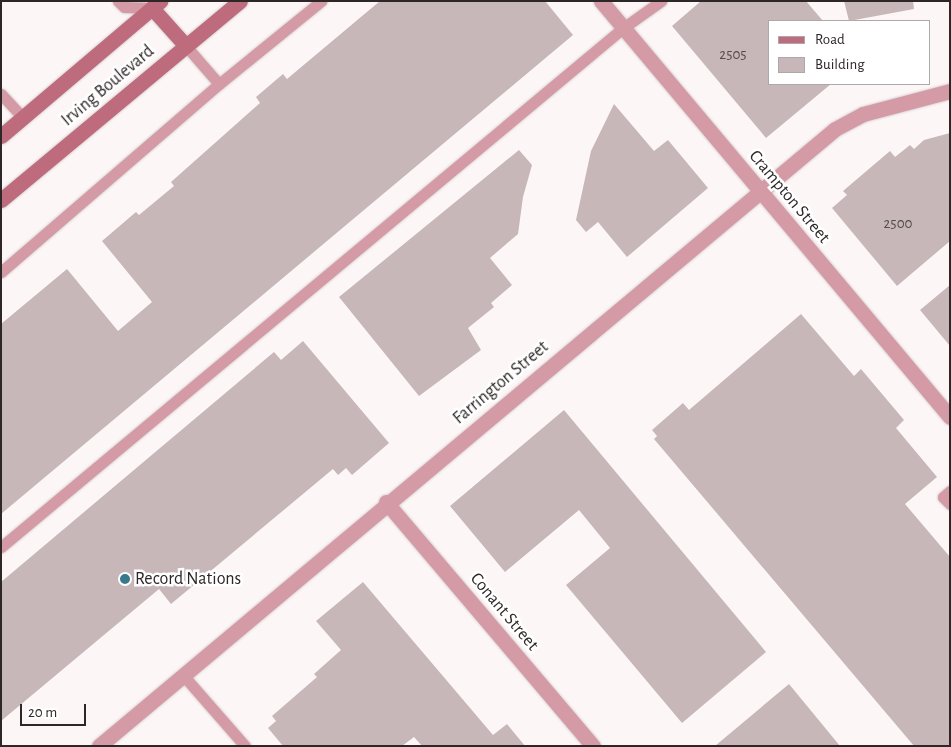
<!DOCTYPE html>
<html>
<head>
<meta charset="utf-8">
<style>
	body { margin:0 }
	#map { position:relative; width:951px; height:747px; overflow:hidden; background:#fdf6f7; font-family:"Alegreya Sans",sans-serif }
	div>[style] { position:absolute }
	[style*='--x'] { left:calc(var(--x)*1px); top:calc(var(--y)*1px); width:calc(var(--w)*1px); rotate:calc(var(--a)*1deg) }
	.building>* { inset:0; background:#c7b7b9 }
	.roads { filter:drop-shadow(0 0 1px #d8d1d2) drop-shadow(0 0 1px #d8d1d2) }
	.lane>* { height:11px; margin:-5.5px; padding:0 5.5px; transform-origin:5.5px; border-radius:5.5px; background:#d49aa5 }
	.street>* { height:15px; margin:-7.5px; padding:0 7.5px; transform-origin:7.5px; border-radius:7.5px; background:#d49aa5 }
	.secondary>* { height:15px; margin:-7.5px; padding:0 7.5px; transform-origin:7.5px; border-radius:7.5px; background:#bd6b7d }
	.dots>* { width:14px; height:14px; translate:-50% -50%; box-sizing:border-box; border:2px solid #fff; border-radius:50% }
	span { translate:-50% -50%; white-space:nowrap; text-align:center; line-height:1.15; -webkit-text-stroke:5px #fff; paint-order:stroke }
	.number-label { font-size:15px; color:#544b4c }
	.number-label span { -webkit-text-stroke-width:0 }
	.street-label { font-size:18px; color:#2e2728 }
	.poi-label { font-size:18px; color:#2e2728 }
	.left { translate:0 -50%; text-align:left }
	.frame { position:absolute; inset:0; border:2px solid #2e2728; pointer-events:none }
	.legend { position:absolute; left:768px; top:20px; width:162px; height:65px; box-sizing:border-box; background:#fff; border:1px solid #aba9a9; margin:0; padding:6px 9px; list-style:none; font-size:15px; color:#2e2728 }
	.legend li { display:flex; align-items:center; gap:10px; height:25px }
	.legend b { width:25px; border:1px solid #aba9a9 }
	.scale { position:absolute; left:20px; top:704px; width:66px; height:22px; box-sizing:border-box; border:2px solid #2e2728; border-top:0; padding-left:6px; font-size:15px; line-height:18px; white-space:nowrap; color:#2e2728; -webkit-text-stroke:4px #fff; paint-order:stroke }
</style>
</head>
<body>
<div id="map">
	<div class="building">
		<div style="clip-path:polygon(380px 1px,545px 1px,573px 35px,1px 514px,1px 324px,67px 269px,118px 331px,152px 302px,102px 241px,136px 212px,139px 215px,174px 186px,171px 182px,260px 103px,256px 97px,283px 74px,287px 79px)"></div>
		<div style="clip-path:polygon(701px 1px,806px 1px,823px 21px,770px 21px,770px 84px,831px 84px,766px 138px,672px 26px)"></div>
		<div style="clip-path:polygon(844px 1px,913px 1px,914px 9px,849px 21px)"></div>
		<div style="clip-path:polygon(614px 104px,654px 151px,668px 140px,708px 188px,627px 257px,598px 222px,586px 232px,576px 220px,591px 151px)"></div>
		<div style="clip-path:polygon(950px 133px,950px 241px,897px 286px,832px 208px,847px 195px,843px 191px,890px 151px,895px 157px,910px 145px,914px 149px,924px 140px)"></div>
		<div style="clip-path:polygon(519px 150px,532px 165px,523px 197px,518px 234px,490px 258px,512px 285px,491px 303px,494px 307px,468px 328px,481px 350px,419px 396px,339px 297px)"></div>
		<div style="clip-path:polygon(950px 285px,950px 346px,920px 310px)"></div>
		<div style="clip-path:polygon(801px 314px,854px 376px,861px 369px,904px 420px,896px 428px,937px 477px,905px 504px,950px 557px,950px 746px,914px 746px,654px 439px,657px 436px,652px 430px,683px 403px,689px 410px)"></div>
		<div style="clip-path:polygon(303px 341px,389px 443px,352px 475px,346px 468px,338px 475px,333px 469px,171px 604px,159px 589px,1px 721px,1px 582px,274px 352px,281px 360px)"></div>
		<div style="clip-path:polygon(564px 410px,766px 652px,682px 723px,566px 585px,610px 548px,579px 510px,505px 572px,450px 506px)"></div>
		<div style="clip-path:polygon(363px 582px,493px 735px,507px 724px,525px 746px,422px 746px,414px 737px,402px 746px,283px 746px,268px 728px,276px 721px,272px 716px,317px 677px,314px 674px,341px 650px,316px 621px)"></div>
		<div style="clip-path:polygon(789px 684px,840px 746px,715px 746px)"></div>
	</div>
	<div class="roads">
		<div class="lane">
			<div style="--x:118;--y:1;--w:8;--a:45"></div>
			<div style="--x:124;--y:7;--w:28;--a:2"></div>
			<div style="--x:186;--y:46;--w:50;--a:49"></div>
			<div style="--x:1;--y:94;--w:33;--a:47"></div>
			<div style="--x:1;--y:272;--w:288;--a:-40.8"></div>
			<div style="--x:219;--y:84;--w:132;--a:-39.1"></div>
			<div style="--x:950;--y:491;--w:9;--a:139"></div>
			<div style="--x:943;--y:497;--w:10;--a:45"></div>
			<div style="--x:1;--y:547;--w:810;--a:-39.84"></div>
			<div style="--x:623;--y:28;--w:47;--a:-35.4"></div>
			<div style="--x:183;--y:675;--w:94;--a:48.9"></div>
		</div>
		<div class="street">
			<div style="--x:601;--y:1;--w:543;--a:50.01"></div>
			<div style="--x:386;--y:502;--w:320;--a:49.7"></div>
			<div style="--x:99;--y:746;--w:960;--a:-39.97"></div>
			<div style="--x:835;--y:129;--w:32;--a:-28"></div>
			<div style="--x:863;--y:114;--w:90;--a:-14.8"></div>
		</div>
		<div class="secondary">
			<div style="--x:152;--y:8;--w:51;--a:48.2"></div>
			<div style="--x:1;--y:136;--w:209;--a:-40.3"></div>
			<div style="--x:1;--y:200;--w:311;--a:-39.8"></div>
		</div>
	</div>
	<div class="dots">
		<div style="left:125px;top:579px;background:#387a8b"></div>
	</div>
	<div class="number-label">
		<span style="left:733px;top:55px">2505</span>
		<span style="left:898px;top:224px">2500</span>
	</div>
	<div class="street-label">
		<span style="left:108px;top:86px;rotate:-40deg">Irving Boulevard</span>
		<span style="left:789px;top:197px;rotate:50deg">Crampton Street</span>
		<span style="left:501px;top:383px;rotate:-40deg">Farrington Street</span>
		<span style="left:504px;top:612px;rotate:50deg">Conant Street</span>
	</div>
	<div class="poi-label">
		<span class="left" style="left:135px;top:579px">Record Nations</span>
	</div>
	<div class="frame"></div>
	<ul class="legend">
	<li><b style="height:6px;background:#bd6b7d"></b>Road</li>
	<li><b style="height:14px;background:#c7b7b9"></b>Building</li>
	</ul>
	<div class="scale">20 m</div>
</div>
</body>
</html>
